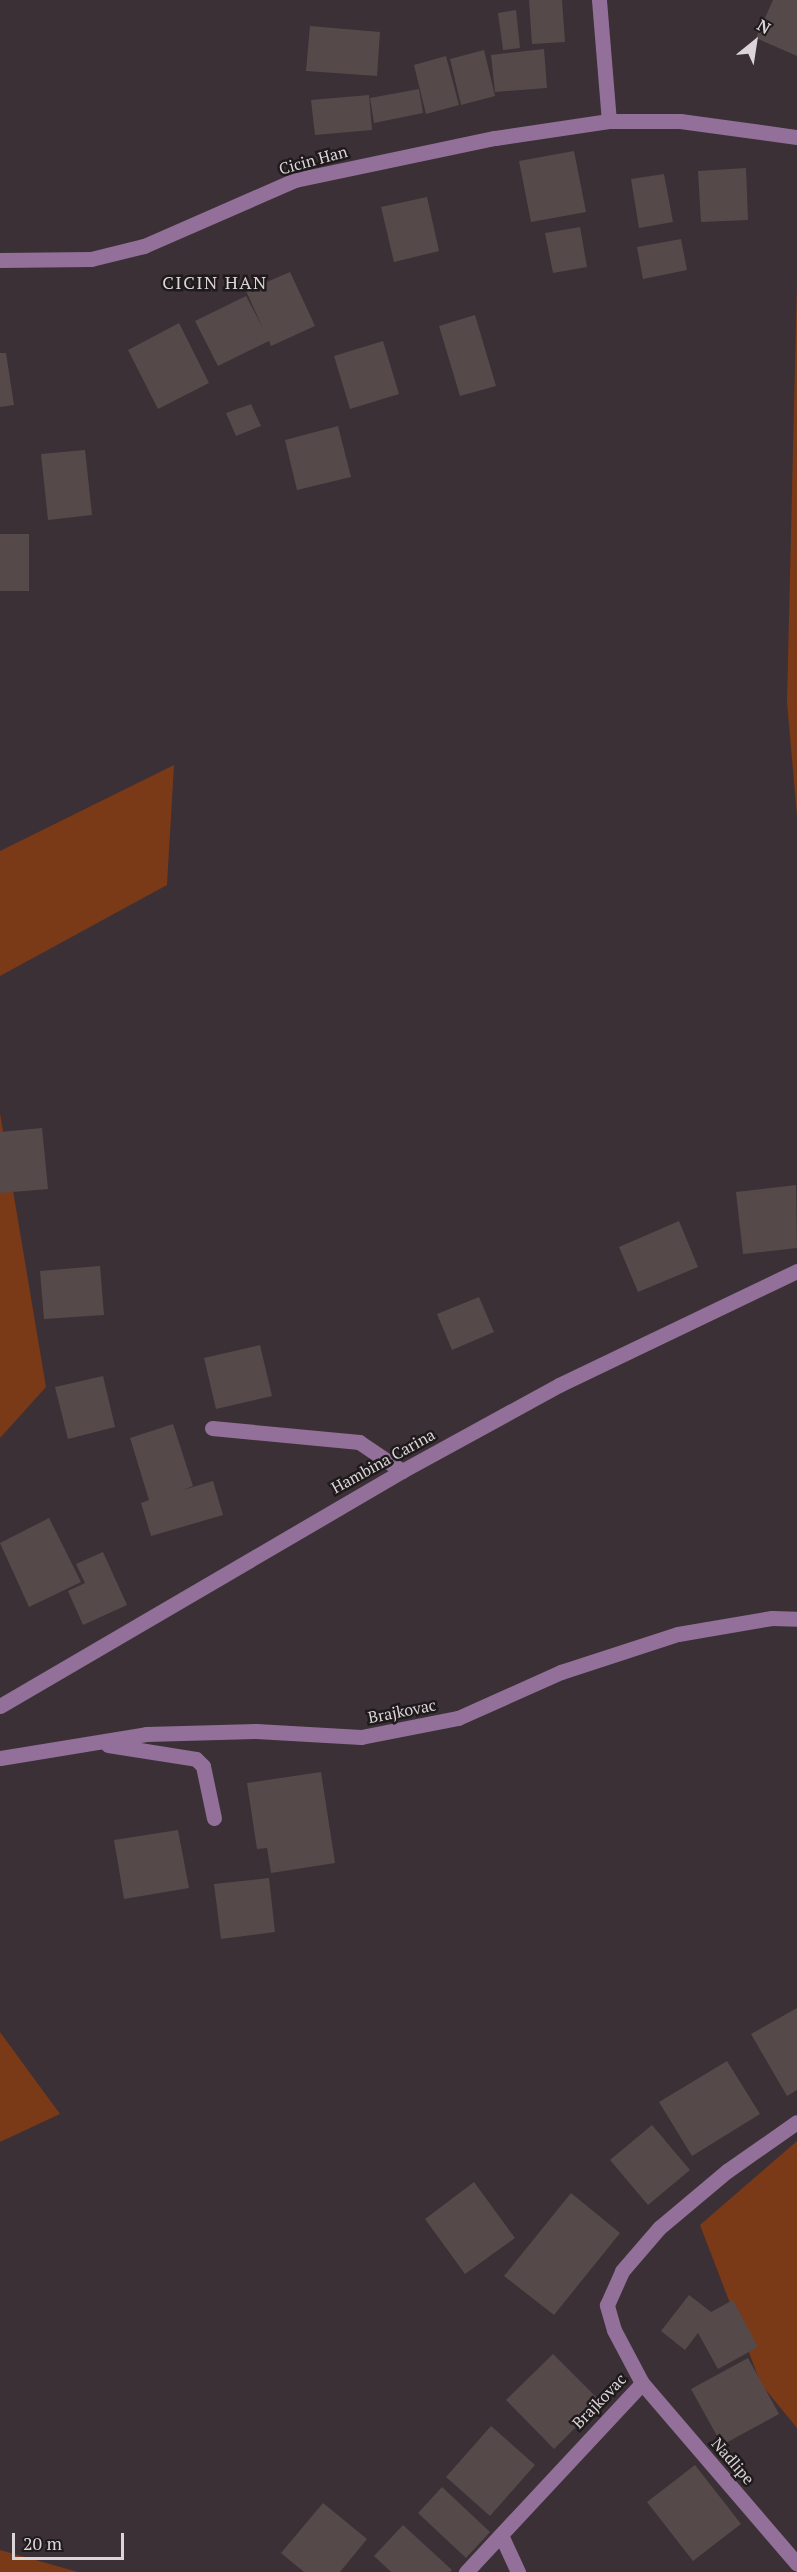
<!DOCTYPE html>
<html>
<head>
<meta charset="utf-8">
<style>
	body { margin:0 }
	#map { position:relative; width:797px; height:2572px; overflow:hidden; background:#3b3035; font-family:"PT Serif",serif }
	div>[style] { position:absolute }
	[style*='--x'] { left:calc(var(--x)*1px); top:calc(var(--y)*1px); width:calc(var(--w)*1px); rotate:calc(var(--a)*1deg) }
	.green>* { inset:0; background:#7a3917 }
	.building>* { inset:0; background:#56494a }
	.minor>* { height:15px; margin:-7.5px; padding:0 7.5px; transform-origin:7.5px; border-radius:7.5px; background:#93709a }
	span { translate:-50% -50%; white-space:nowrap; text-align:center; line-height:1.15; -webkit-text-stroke:5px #1f1a1c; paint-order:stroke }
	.street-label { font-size:16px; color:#dcd5d8 }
	.neighbourhood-label { font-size:18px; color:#dcd5d8; letter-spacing:1.5px }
	.north { position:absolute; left:725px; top:12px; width:60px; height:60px; -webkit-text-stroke:4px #1f1a1c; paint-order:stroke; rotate:30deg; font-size:16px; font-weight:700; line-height:24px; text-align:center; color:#dcd5d8 }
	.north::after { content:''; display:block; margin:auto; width:21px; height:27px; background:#dcd5d8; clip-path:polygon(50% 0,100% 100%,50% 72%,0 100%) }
	.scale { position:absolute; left:12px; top:2533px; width:112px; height:27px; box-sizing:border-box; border:3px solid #dcd5d8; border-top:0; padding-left:8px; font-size:18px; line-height:21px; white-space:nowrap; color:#dcd5d8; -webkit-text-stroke:4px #1f1a1c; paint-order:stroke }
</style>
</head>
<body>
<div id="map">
	<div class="green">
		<div style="clip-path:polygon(797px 281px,797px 816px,787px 702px)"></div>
		<div style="clip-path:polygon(174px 765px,167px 885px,0 976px,0 851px)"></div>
		<div style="clip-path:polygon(0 1113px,46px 1387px,0 1438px)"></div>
		<div style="clip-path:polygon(0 2032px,60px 2114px,0 2142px)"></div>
		<div style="clip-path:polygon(797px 2141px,797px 2428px,761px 2384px,700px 2225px)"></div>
		<div style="clip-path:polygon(0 2550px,78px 2572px,0 2572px)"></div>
	</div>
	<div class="building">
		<div style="clip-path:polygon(529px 0,562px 0,565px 42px,532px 44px)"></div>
		<div style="clip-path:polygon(773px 0,797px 0,797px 56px,756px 38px)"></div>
		<div style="clip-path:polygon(516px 10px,520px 48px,503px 50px,498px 13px)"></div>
		<div style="clip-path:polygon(310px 26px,380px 32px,377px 76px,306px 71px)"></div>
		<div style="clip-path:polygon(544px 49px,547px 88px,495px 92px,491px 55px)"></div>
		<div style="clip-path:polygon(484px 50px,495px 96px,461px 105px,450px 59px)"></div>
		<div style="clip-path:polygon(446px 56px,459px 105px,426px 114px,414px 65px)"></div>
		<div style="clip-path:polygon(419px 89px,423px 113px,374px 123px,370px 98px)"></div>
		<div style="clip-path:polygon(369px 95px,372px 130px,315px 135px,311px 100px)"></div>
		<div style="clip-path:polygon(574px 151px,586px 212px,531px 222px,519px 161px)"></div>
		<div style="clip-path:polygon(746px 168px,748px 220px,701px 222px,698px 171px)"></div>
		<div style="clip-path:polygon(664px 174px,673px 222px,639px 228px,631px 179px)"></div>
		<div style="clip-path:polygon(427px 197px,439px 251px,394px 262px,381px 207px)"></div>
		<div style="clip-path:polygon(580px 227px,587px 267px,553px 273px,545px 233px)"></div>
		<div style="clip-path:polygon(681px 239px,687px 270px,643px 279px,637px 247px)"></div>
		<div style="clip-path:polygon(290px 272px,315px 326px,271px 346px,269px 341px,218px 366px,195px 321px,246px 296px,263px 328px,246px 291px)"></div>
		<div style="clip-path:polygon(475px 315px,496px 386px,460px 396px,439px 326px)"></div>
		<div style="clip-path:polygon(179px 323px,209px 383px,158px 409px,128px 350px)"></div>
		<div style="clip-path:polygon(383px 341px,399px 394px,350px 409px,334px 356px)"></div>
		<div style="clip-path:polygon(0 353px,6px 353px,14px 405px,0 407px)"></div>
		<div style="clip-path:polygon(251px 404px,261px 426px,236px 436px,226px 413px)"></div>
		<div style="clip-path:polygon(338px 426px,351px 477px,297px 490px,285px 440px)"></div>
		<div style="clip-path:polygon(85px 450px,92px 515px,48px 520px,41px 454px)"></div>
		<div style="clip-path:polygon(0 534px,29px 534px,29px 591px,0 591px)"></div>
		<div style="clip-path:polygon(42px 1128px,48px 1189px,0 1193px,0 1132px)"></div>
		<div style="clip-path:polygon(796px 1185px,797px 1248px,743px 1254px,736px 1192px)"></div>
		<div style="clip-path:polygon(679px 1221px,698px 1267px,638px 1292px,619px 1247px)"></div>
		<div style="clip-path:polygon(100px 1266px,104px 1315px,44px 1319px,40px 1271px)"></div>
		<div style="clip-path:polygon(479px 1297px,494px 1332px,452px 1350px,437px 1314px)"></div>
		<div style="clip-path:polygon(260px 1345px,272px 1396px,216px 1409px,204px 1358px)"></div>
		<div style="clip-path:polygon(103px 1376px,115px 1427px,68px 1439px,55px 1387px)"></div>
		<div style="clip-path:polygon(173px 1424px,193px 1486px,183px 1490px,213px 1481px,223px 1515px,151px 1536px,141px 1503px,149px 1500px,130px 1438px)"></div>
		<div style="clip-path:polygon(49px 1518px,81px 1582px,29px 1607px,0 1543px)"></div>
		<div style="clip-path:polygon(103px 1552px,127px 1605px,83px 1625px,68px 1591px,85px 1583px,76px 1564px)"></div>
		<div style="clip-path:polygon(321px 1772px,335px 1863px,271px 1873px,267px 1848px,257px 1849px,247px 1783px)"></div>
		<div style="clip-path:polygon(178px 1830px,189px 1888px,124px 1899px,114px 1840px)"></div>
		<div style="clip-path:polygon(269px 1878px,275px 1932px,221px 1939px,214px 1884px)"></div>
		<div style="clip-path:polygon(797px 2008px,797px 2090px,787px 2096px,751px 2034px)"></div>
		<div style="clip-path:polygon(727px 2061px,760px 2114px,692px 2156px,659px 2102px)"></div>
		<div style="clip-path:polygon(652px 2125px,690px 2170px,648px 2205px,610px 2160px)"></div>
		<div style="clip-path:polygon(474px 2182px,515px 2238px,465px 2274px,425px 2219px)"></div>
		<div style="clip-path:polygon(571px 2193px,620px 2233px,554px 2315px,504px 2276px)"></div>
		<div style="clip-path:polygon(689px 2295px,711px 2312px,733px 2300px,758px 2347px,718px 2369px,698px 2333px,685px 2350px,661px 2331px)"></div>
		<div style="clip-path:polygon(553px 2354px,601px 2402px,554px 2449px,506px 2400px)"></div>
		<div style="clip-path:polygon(748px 2358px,779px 2414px,722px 2445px,691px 2389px)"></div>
		<div style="clip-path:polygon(491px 2426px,535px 2465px,490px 2516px,446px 2477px)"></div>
		<div style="clip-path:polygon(695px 2465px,741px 2524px,693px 2561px,647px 2502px)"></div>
		<div style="clip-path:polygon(442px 2487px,490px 2532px,466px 2558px,418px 2513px)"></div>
		<div style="clip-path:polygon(323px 2503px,367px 2539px,340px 2572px,304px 2572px,281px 2553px)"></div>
		<div style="clip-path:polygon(403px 2525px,452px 2570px,450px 2572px,391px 2572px,374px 2556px)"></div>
	</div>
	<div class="minor">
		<div style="--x:599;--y:0;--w:121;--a:85.3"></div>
		<div style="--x:0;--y:260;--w:91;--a:-0.6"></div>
		<div style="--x:91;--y:259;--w:55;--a:-13.8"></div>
		<div style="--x:144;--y:246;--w:165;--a:-23.6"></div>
		<div style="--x:295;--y:180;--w:204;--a:-11.9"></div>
		<div style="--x:495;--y:138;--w:115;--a:-8.5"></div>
		<div style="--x:609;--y:121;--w:71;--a:0"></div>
		<div style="--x:680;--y:121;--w:118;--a:7.8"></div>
		<div style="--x:212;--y:1428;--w:148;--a:5.4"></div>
		<div style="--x:359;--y:1442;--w:52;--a:34"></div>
		<div style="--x:0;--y:1706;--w:466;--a:-30.3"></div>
		<div style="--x:402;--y:1471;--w:179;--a:-28.7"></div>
		<div style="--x:559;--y:1385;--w:264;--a:-25.6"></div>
		<div style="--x:108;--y:1745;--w:89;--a:9"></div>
		<div style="--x:196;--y:1759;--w:10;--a:45"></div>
		<div style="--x:203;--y:1766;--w:53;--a:78.1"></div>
		<div style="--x:0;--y:1758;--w:148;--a:-9.3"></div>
		<div style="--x:146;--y:1734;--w:110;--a:-1.6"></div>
		<div style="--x:256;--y:1731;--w:105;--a:3.3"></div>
		<div style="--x:361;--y:1737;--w:99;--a:-11.1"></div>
		<div style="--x:458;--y:1718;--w:113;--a:-24.1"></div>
		<div style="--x:561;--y:1672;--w:123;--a:-18"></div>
		<div style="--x:678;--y:1634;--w:95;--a:-9.7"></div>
		<div style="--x:772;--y:1618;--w:25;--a:2"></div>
		<div style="--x:642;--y:2383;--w:238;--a:49.4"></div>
		<div style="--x:501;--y:2535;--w:41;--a:65.3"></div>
		<div style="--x:466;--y:2572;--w:258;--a:-47"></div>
		<div style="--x:642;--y:2383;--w:60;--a:-117.8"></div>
		<div style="--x:614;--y:2330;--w:26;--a:-106"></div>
		<div style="--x:607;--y:2305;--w:37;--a:-66"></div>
		<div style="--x:622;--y:2271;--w:57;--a:-49.3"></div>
		<div style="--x:659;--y:2228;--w:89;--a:-40"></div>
		<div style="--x:727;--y:2171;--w:85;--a:-35"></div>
	</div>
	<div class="street-label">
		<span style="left:313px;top:160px;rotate:-15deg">Cicin Han</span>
		<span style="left:383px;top:1461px;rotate:-29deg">Hambina Carina</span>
		<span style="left:402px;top:1711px;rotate:-11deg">Brajkovac</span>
		<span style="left:599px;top:2401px;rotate:-46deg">Brajkovac</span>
		<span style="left:733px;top:2461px;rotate:49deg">Nadlipe</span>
	</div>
	<div class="neighbourhood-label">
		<span style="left:215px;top:282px">CICIN HAN</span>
	</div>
	<div class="north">N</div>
	<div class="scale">20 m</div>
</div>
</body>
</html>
